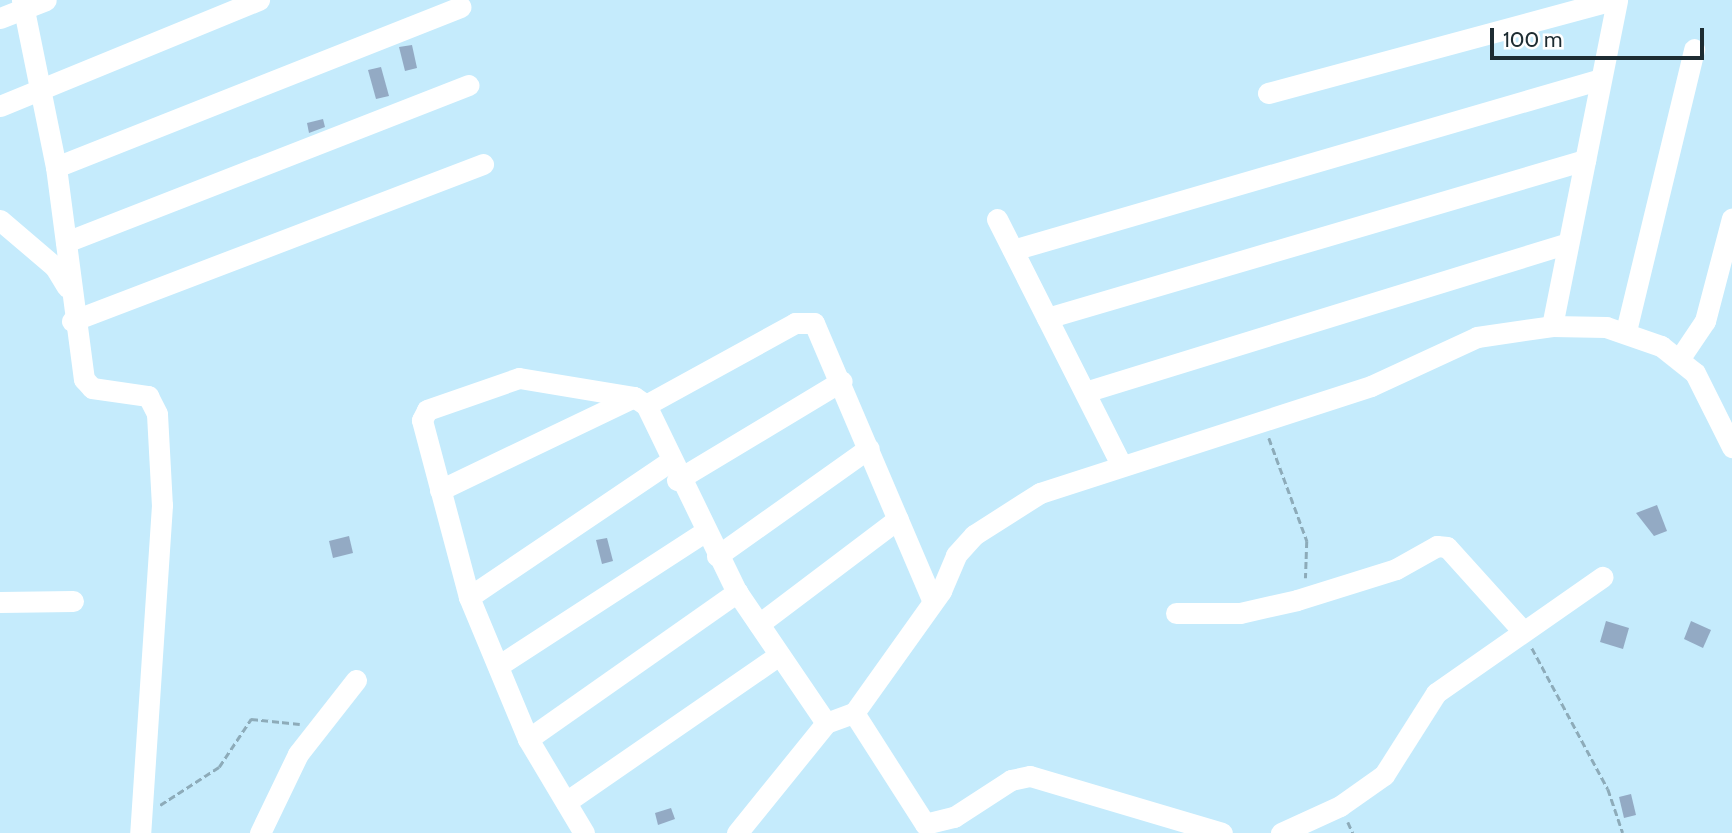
<!DOCTYPE html>
<html>
<head>
<meta charset="utf-8">
<style>
	body { margin:0 }
	#map { position:relative; width:1732px; height:833px; overflow:hidden; background:#c5ebfc; font-family:Cabin,sans-serif }
	div>[style] { position:absolute }
	[style*='--x'] { left:calc(var(--x)*1px); top:calc(var(--y)*1px); width:calc(var(--w)*1px); rotate:calc(var(--a)*1deg) }
	.building>* { inset:0; background:#93aac4 }
	.path>* { height:2.5px; margin-top:-1.25px; transform-origin:0; background:repeating-linear-gradient(90deg,#8dabb9 0 7px,transparent 0 10.5px) }
	.minor>* { height:21px; margin:-10.5px; padding:0 10.5px; transform-origin:10.5px; border-radius:10.5px; background:#fff }
	span { translate:-50% -50%; white-space:nowrap; text-align:center; line-height:1.15; -webkit-text-stroke:5px #fff; paint-order:stroke }
	.scale { position:absolute; left:1490px; top:28px; width:214px; height:32px; box-sizing:border-box; border:4px solid #1d2c32; border-top:0; padding-left:9px; font-size:21px; line-height:24px; white-space:nowrap; color:#1d2c32; -webkit-text-stroke:5px #fff; paint-order:stroke }
</style>
</head>
<body>
<div id="map">
	<div class="building">
		<div style="clip-path:polygon(412px 45px,417px 68px,405px 71px,399px 47px)"></div>
		<div style="clip-path:polygon(381px 67px,389px 96px,376px 99px,368px 70px)"></div>
		<div style="clip-path:polygon(323px 119px,325px 127px,309px 133px,307px 123px)"></div>
		<div style="clip-path:polygon(1657px 505px,1667px 531px,1654px 536px,1636px 513px)"></div>
		<div style="clip-path:polygon(349px 536px,353px 553px,333px 558px,329px 541px)"></div>
		<div style="clip-path:polygon(607px 538px,613px 561px,602px 564px,596px 540px)"></div>
		<div style="clip-path:polygon(1606px 621px,1629px 628px,1623px 649px,1600px 642px)"></div>
		<div style="clip-path:polygon(1691px 621px,1711px 630px,1703px 648px,1684px 639px)"></div>
		<div style="clip-path:polygon(1631px 794px,1636px 815px,1624px 818px,1619px 797px)"></div>
		<div style="clip-path:polygon(671px 808px,675px 819px,658px 825px,655px 813px)"></div>
	</div>
	<div class="path">
		<div style="--x:1269;--y:438;--w:110;--a:69.7"></div>
		<div style="--x:1307;--y:541;--w:37;--a:92"></div>
		<div style="--x:1532;--y:648;--w:160;--a:61.7"></div>
		<div style="--x:1608;--y:789;--w:46;--a:71.2"></div>
		<div style="--x:160;--y:805;--w:70;--a:-32.8"></div>
		<div style="--x:219;--y:767;--w:58;--a:-56.3"></div>
		<div style="--x:251;--y:719;--w:49;--a:5.8"></div>
		<div style="--x:1348;--y:822;--w:12;--a:66"></div>
	</div>
	<div class="minor">
		<div style="--x:22;--y:0;--w:170;--a:78.5"></div>
		<div style="--x:56;--y:167;--w:214;--a:82.5"></div>
		<div style="--x:84;--y:379;--w:12;--a:48"></div>
		<div style="--x:92;--y:388;--w:57;--a:8.1"></div>
		<div style="--x:148;--y:396;--w:20;--a:63"></div>
		<div style="--x:157;--y:414;--w:91;--a:86.9"></div>
		<div style="--x:162;--y:505;--w:329;--a:93.8"></div>
		<div style="--x:0;--y:18;--w:49;--a:-21.4"></div>
		<div style="--x:1268;--y:93;--w:356;--a:-15.1"></div>
		<div style="--x:0;--y:106;--w:280;--a:-22.3"></div>
		<div style="--x:56;--y:167;--w:435;--a:-21.6"></div>
		<div style="--x:997;--y:219;--w:272;--a:63.2"></div>
		<div style="--x:0;--y:220;--w:72;--a:40.5"></div>
		<div style="--x:55;--y:267;--w:23;--a:59"></div>
		<div style="--x:66;--y:242;--w:432;--a:-21.3"></div>
		<div style="--x:1013;--y:250;--w:612;--a:-16.22"></div>
		<div style="--x:1047;--y:318;--w:561;--a:-16.37"></div>
		<div style="--x:72;--y:321;--w:440;--a:-20.9"></div>
		<div style="--x:1552;--y:326;--w:332;--a:-78.7"></div>
		<div style="--x:1626;--y:331;--w:290;--a:-76.4"></div>
		<div style="--x:1680;--y:358;--w:45;--a:-56"></div>
		<div style="--x:1705;--y:321;--w:106;--a:-75.3"></div>
		<div style="--x:1085;--y:392;--w:505;--a:-17.14"></div>
		<div style="--x:646;--y:405;--w:170;--a:-28.8"></div>
		<div style="--x:795;--y:323;--w:19;--a:0"></div>
		<div style="--x:814;--y:323;--w:303;--a:66.9"></div>
		<div style="--x:677;--y:480;--w:192;--a:-31"></div>
		<div style="--x:440;--y:490;--w:215;--a:-25.6"></div>
		<div style="--x:717;--y:556;--w:186;--a:-35.4"></div>
		<div style="--x:469;--y:597;--w:244;--a:-34"></div>
		<div style="--x:0;--y:602;--w:73;--a:-0.8"></div>
		<div style="--x:1176;--y:613;--w:64;--a:0"></div>
		<div style="--x:1240;--y:613;--w:58;--a:-12.8"></div>
		<div style="--x:1297;--y:600;--w:104;--a:-17.4"></div>
		<div style="--x:1396;--y:569;--w:47;--a:-29.3"></div>
		<div style="--x:1437;--y:546;--w:10;--a:6"></div>
		<div style="--x:1447;--y:547;--w:112;--a:47.9"></div>
		<div style="--x:759;--y:624;--w:174;--a:-37.1"></div>
		<div style="--x:498;--y:666;--w:246;--a:-33"></div>
		<div style="--x:854;--y:713;--w:150;--a:-54.5"></div>
		<div style="--x:941;--y:591;--w:39;--a:-67"></div>
		<div style="--x:956;--y:555;--w:27;--a:-48"></div>
		<div style="--x:974;--y:535;--w:78;--a:-32.5"></div>
		<div style="--x:1040;--y:493;--w:348;--a:-17.9"></div>
		<div style="--x:1371;--y:386;--w:117;--a:-24.8"></div>
		<div style="--x:1477;--y:337;--w:76;--a:-8.3"></div>
		<div style="--x:1552;--y:326;--w:54;--a:1.1"></div>
		<div style="--x:1606;--y:327;--w:58;--a:19.1"></div>
		<div style="--x:1661;--y:346;--w:43;--a:38.5"></div>
		<div style="--x:1695;--y:373;--w:83;--a:63.4"></div>
		<div style="--x:528;--y:739;--w:256;--a:-35.1"></div>
		<div style="--x:566;--y:802;--w:259;--a:-34.6"></div>
		<div style="--x:260;--y:833;--w:88;--a:-64.3"></div>
		<div style="--x:298;--y:754;--w:94;--a:-51.9"></div>
		<div style="--x:584;--y:833;--w:109;--a:-120.8"></div>
		<div style="--x:528;--y:739;--w:154;--a:-112.6"></div>
		<div style="--x:469;--y:597;--w:183;--a:-104.9"></div>
		<div style="--x:422;--y:420;--w:11;--a:-63"></div>
		<div style="--x:427;--y:410;--w:97;--a:-19.2"></div>
		<div style="--x:519;--y:378;--w:117;--a:9.4"></div>
		<div style="--x:634;--y:397;--w:14;--a:34"></div>
		<div style="--x:646;--y:405;--w:208;--a:64.1"></div>
		<div style="--x:737;--y:592;--w:158;--a:55.8"></div>
		<div style="--x:737;--y:833;--w:141;--a:-51"></div>
		<div style="--x:826;--y:723;--w:30;--a:-20"></div>
		<div style="--x:854;--y:713;--w:132;--a:57.4"></div>
		<div style="--x:925;--y:824;--w:30;--a:-14"></div>
		<div style="--x:954;--y:817;--w:68;--a:-33"></div>
		<div style="--x:1011;--y:780;--w:19;--a:-12"></div>
		<div style="--x:1030;--y:776;--w:200;--a:16.5"></div>
		<div style="--x:1281;--y:833;--w:65;--a:-24.6"></div>
		<div style="--x:1340;--y:806;--w:54;--a:-35.2"></div>
		<div style="--x:1384;--y:775;--w:97;--a:-57.6"></div>
		<div style="--x:1436;--y:693;--w:203;--a:-34.9"></div>
	</div>
	<div class="scale">100 m</div>
</div>
</body>
</html>
